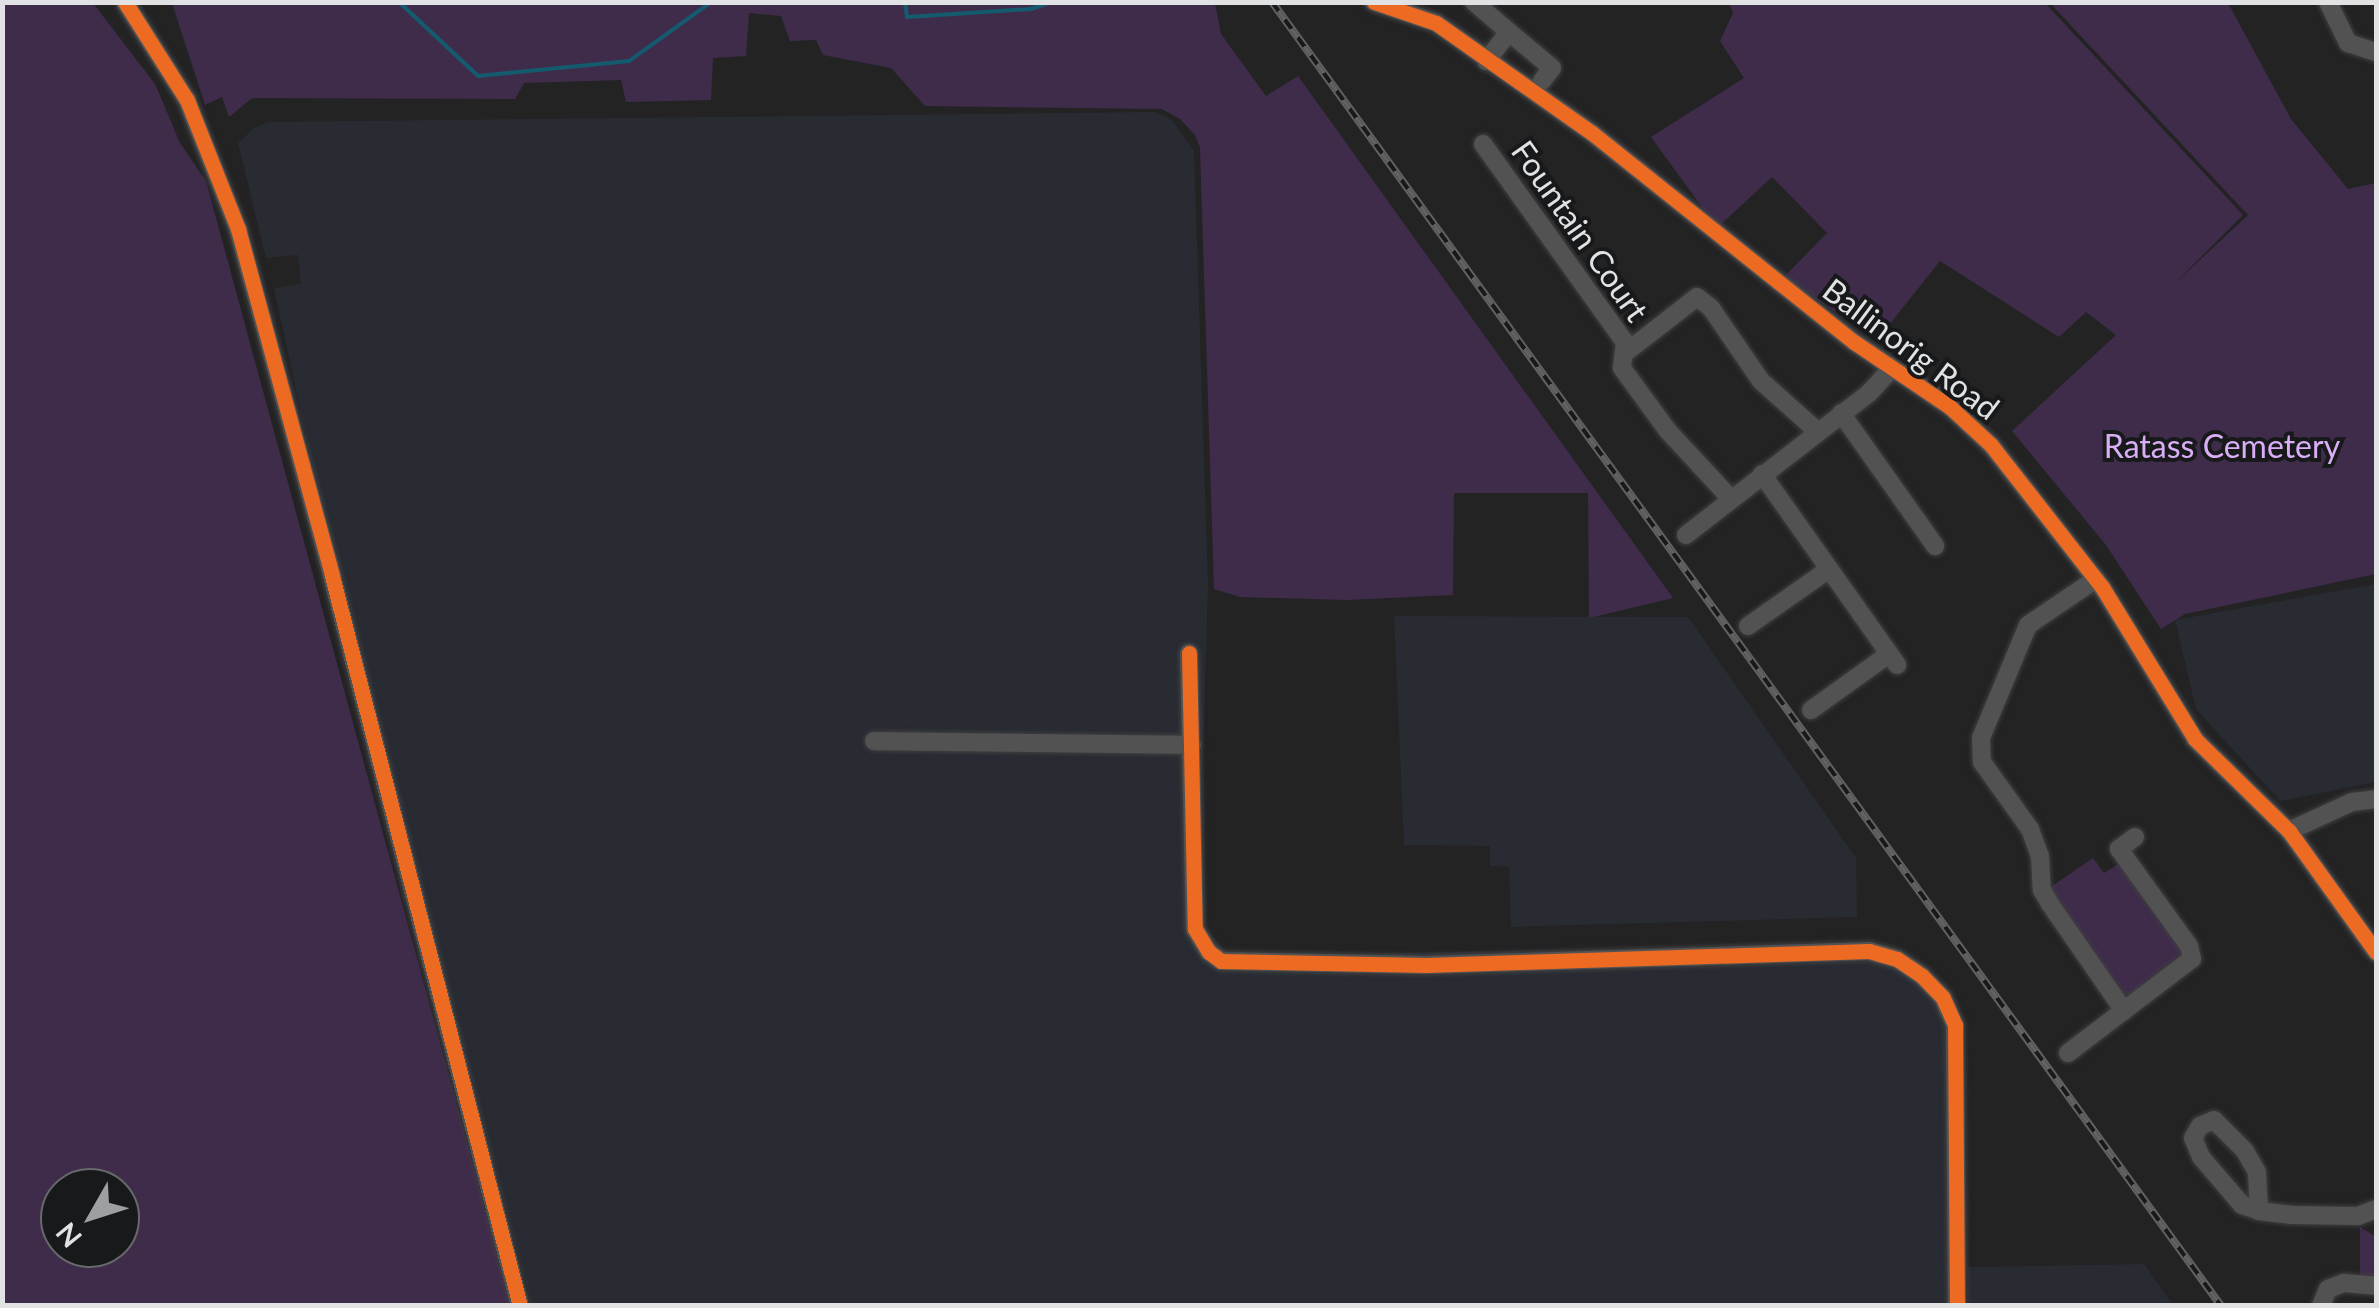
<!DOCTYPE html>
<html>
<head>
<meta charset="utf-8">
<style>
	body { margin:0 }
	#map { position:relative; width:2379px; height:1308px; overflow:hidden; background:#232324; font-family:Lato,sans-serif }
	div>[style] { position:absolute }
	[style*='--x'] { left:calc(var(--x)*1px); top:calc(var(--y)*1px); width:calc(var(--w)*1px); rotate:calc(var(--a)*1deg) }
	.built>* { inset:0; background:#282b32 }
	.green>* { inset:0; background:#3f2c4b }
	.stream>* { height:4px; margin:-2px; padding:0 2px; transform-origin:2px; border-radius:2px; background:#145b70 }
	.roads { filter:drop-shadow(0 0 2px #3f3f40) drop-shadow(0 0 2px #3f3f40) }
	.minor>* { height:18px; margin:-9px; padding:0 9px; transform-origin:9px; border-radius:9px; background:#525253 }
	.rail>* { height:8px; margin-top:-4px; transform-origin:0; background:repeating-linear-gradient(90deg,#18191b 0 11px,#616162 0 22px); box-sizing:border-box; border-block:2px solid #616162 }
	.cycleway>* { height:15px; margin:-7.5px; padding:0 7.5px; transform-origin:7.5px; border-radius:7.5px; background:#ed6a23 }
	span { translate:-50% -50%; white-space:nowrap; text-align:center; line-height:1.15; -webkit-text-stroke:8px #18191b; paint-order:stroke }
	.street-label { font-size:32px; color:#e1e2e3 }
	.park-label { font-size:32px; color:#daaef7 }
	.frame { position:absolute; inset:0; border:5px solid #e1e2e3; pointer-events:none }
	.north { position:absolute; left:40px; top:1168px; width:100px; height:100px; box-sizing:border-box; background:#18191b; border:2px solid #68696b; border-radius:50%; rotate:231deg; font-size:28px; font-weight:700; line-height:40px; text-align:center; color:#e1e2e3 }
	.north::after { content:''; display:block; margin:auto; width:35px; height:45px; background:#9e9fa0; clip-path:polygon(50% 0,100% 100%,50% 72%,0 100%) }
</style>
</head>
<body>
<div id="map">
	<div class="built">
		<div style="clip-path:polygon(1156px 112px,1172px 120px,1194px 151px,1208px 585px,1203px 759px,1206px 929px,1224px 950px,1249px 956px,1867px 944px,1897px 951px,1924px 966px,1944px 990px,1964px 1305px,532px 1305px,331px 554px,274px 288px,301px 284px,298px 255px,266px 258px,238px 143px,254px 128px,268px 122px)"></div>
		<div style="clip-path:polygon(2376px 584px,2376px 782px,2280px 801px,2196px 709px,2175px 620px)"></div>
		<div style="clip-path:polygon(1394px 616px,1688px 617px,1856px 858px,1857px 917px,1511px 927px,1509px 867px,1490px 866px,1490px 846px,1404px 845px)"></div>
		<div style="clip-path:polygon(2144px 1264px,2173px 1305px,1968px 1305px,1968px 1267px)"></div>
	</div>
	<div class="green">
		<div style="clip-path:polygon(evenodd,3px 3px,93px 3px,155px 84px,180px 143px,206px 181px,511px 1305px,3px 1306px,3px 3px,60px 1188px,120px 1188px,120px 1248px,60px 1248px,60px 1188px)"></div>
		<div style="clip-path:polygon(172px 3px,1215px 3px,1221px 34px,1266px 96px,1298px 76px,1673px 598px,1589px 618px,1588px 493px,1454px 493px,1453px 595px,1346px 600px,1240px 597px,1214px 589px,1200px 148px,1195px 135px,1180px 119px,1162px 109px,925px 106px,891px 68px,823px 55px,816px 40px,790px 41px,781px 16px,749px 13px,746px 56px,713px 58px,711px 100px,626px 102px,621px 80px,524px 83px,515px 99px,252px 98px,229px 117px,222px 97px,205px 105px)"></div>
		<div style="clip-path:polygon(1729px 3px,2045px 3px,2243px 215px,2172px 286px,2248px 215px,2050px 3px,2228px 3px,2291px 119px,2348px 189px,2376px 183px,2376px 574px,2185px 614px,2161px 629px,2106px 545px,2012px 431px,2116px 335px,2086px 312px,2059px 337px,1940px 261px,1877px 340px,1784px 277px,1827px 233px,1772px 177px,1717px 228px,1651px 137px,1744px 78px,1720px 41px,1733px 13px)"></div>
		<div style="clip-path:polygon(2093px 858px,2104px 873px,2120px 863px,2180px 947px,2180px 957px,2132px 996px,2122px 994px,2048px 889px)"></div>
		<div style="clip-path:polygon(2360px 1227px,2376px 1237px,2376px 1264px,2375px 1275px,2360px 1280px)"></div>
	</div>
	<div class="stream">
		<div style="--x:399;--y:2;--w:108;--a:43.1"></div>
		<div style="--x:478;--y:76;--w:152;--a:-5.7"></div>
		<div style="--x:629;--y:61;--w:101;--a:-35.7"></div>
		<div style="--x:905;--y:2;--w:15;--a:82"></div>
		<div style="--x:907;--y:17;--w:124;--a:-3.7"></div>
		<div style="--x:1031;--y:9;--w:21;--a:-19"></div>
	</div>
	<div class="roads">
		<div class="minor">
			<div style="--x:125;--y:2;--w:116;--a:57.7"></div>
			<div style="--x:187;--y:100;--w:139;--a:68.4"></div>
			<div style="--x:238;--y:229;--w:360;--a:74.8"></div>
			<div style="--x:332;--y:576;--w:754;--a:75.56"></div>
			<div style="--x:1374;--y:2;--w:65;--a:18.7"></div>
			<div style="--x:1436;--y:23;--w:191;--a:35.2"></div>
			<div style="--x:1592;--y:133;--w:335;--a:38.6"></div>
			<div style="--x:1854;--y:342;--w:116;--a:34.1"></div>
			<div style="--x:1950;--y:407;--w:56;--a:42.8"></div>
			<div style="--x:1991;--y:445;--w:180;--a:52"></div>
			<div style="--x:2102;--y:587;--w:178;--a:58.5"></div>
			<div style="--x:2195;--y:739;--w:132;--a:44.4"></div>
			<div style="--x:2289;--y:831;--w:149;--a:54.3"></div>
			<div style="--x:1474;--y:2;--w:46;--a:40.6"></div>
			<div style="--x:1509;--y:32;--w:37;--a:128"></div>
			<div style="--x:2328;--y:2;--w:46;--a:64"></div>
			<div style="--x:2348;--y:43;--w:29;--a:18"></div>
			<div style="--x:1509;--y:32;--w:56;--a:39.9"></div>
			<div style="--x:1552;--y:68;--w:16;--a:128"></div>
			<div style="--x:1483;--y:144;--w:244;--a:54.4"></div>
			<div style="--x:1625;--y:342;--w:26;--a:97"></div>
			<div style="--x:1622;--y:368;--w:78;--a:53.9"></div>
			<div style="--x:1668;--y:431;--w:93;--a:47.2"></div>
			<div style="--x:1625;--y:353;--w:91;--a:-37.9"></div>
			<div style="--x:1697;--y:297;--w:18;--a:38"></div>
			<div style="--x:1711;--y:308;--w:88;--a:55.6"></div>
			<div style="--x:1761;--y:381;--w:74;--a:41.7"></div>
			<div style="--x:1841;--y:413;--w:163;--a:54.7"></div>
			<div style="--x:1762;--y:474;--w:234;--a:54.7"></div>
			<div style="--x:1686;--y:535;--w:232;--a:-37.8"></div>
			<div style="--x:1869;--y:393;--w:34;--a:-47"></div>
			<div style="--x:2096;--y:579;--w:82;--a:145.9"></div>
			<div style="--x:2028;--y:625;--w:122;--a:112.6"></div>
			<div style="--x:1981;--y:738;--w:24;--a:88"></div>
			<div style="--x:1982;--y:762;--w:82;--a:54.4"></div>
			<div style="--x:2030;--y:829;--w:29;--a:70"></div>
			<div style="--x:2040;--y:856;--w:34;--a:87"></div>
			<div style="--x:2042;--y:890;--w:16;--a:60"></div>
			<div style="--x:2050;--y:904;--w:130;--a:55.3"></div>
			<div style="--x:1748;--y:626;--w:99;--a:-35.1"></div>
			<div style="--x:1189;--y:653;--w:276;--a:88.8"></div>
			<div style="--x:1195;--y:929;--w:27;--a:59"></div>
			<div style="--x:1209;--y:952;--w:15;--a:37"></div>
			<div style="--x:1221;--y:961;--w:205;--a:1.1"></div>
			<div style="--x:1426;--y:965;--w:443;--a:-1.8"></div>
			<div style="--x:1869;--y:951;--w:29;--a:16"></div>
			<div style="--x:1897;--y:959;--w:30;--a:34"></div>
			<div style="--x:1922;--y:976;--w:30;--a:46"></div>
			<div style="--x:1943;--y:998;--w:30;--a:66"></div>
			<div style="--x:1955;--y:1025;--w:281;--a:89.6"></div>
			<div style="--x:1811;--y:710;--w:96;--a:-35.7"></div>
			<div style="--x:874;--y:741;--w:318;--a:0.7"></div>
			<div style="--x:2289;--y:831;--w:69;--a:-24.7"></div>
			<div style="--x:2352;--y:802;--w:24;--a:-7"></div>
			<div style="--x:2068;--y:1053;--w:156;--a:-37.2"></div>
			<div style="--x:2192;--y:959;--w:13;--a:-103"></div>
			<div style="--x:2189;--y:946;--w:120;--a:-125.8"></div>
			<div style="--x:2119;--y:849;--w:20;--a:-37"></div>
			<div style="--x:2259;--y:1211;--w:39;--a:-93"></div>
			<div style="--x:2257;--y:1172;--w:24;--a:-120"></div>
			<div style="--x:2245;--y:1151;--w:44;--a:-135"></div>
			<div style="--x:2214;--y:1120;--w:15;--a:157"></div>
			<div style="--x:2200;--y:1126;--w:14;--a:120"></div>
			<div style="--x:2193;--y:1138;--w:21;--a:67"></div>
			<div style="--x:2201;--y:1157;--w:63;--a:49.5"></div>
			<div style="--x:2242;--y:1205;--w:18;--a:19"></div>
			<div style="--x:2259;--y:1211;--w:33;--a:7"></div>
			<div style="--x:2292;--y:1215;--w:66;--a:0.9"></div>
			<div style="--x:2358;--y:1216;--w:19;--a:-21"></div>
			<div style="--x:2321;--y:1306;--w:18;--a:-68"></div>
			<div style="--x:2328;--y:1289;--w:17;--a:-21"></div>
			<div style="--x:2344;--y:1283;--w:32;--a:5"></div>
		</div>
	</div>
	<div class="rail">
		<div style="--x:1272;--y:2;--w:1613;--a:53.95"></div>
	</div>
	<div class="cycleway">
		<div style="--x:125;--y:2;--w:116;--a:57.7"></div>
		<div style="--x:187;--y:100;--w:139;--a:68.4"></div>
		<div style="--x:238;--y:229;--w:360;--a:74.8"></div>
		<div style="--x:332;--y:576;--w:754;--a:75.56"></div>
		<div style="--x:1374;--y:2;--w:65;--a:18.7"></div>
		<div style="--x:1436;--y:23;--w:191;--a:35.2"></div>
		<div style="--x:1592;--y:133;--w:335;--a:38.6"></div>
		<div style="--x:1854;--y:342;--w:116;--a:34.1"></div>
		<div style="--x:1950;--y:407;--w:56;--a:42.8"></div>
		<div style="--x:1991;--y:445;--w:180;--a:52"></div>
		<div style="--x:2102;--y:587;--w:178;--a:58.5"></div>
		<div style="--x:2195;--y:739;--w:132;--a:44.4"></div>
		<div style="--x:2289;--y:831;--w:149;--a:54.3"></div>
		<div style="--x:1189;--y:653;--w:276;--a:88.8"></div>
		<div style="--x:1195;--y:929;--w:27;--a:59"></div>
		<div style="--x:1209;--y:952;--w:15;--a:37"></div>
		<div style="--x:1221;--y:961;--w:205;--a:1.1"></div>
		<div style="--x:1426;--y:965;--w:443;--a:-1.8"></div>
		<div style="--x:1869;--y:951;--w:29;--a:16"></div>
		<div style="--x:1897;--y:959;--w:30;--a:34"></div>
		<div style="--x:1922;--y:976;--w:30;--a:46"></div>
		<div style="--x:1943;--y:998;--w:30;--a:66"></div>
		<div style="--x:1955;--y:1025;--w:281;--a:89.6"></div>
	</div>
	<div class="street-label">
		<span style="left:1580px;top:231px;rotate:55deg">Fountain Court</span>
		<span style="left:1911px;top:349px;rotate:37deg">Ballinorig Road</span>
	</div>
	<div class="park-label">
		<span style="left:2222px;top:446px">Ratass Cemetery</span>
	</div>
	<div class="frame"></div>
	<div class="north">N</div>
</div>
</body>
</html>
